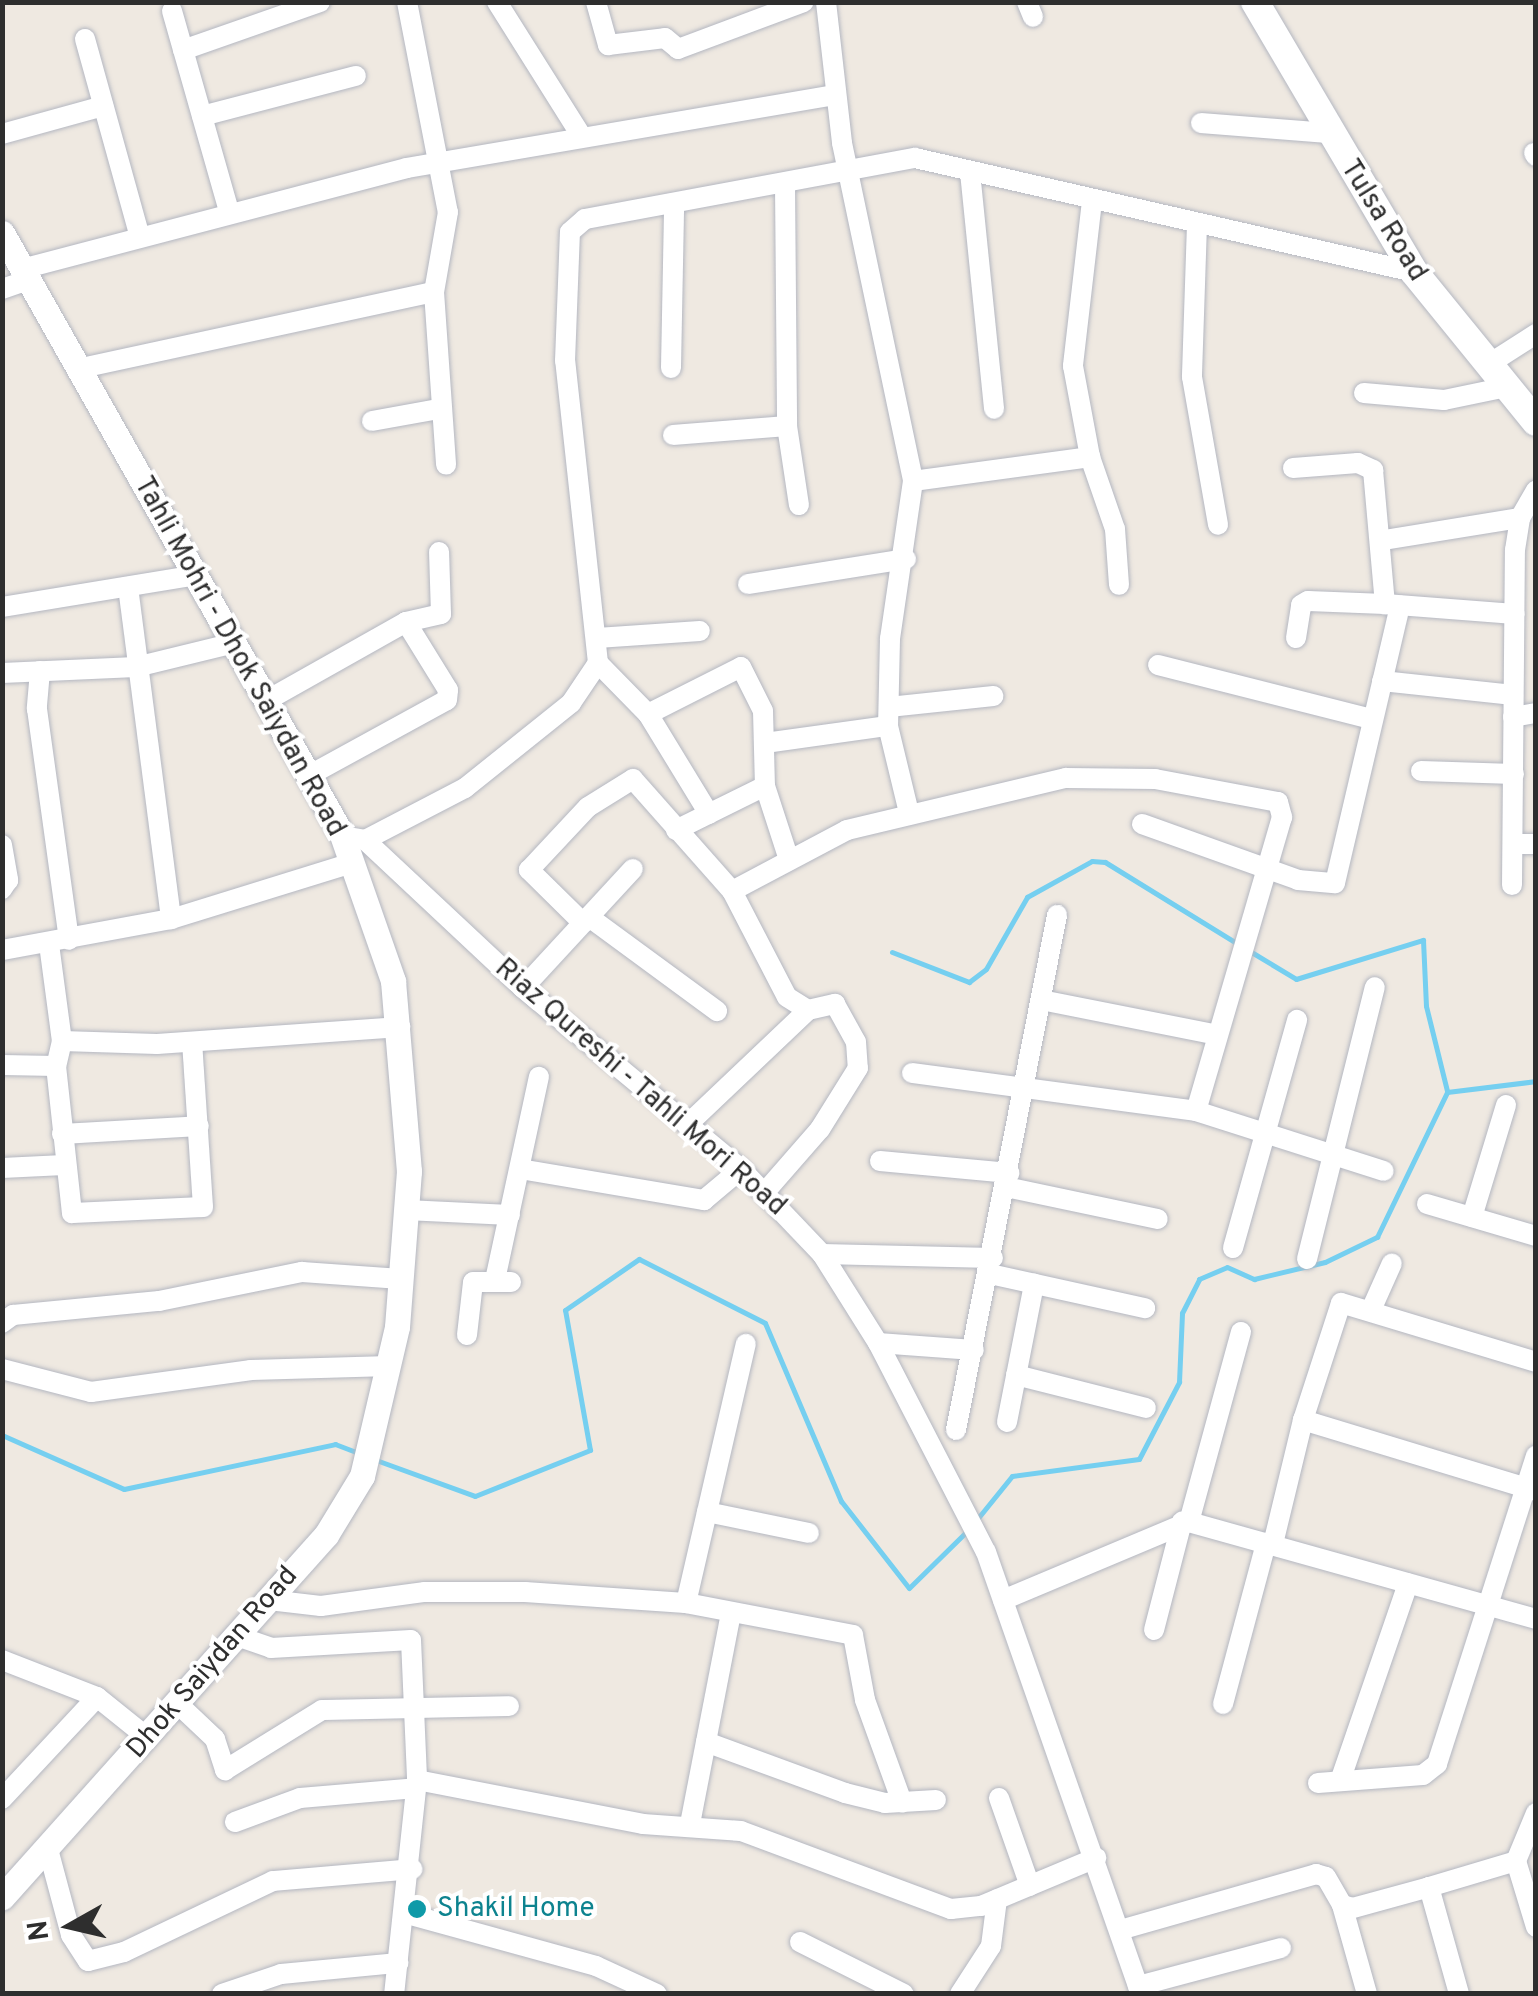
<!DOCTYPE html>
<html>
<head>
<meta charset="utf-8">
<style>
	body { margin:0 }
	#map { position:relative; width:1538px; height:1996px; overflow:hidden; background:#efe9e1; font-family:Overpass,sans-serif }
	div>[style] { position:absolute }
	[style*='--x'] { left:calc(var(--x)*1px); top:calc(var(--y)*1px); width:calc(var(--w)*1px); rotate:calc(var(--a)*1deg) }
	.stream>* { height:5px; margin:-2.5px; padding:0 2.5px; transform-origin:2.5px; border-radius:2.5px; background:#75cff0 }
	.roads { filter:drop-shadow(0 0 2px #b4b7c1) drop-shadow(0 0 2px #b4b7c1) }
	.minor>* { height:20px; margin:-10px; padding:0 10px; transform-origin:10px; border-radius:10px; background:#fff }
	.tertiary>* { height:25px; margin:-12.5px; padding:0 12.5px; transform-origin:12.5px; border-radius:12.5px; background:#fff }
	.secondary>* { height:28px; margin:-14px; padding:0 14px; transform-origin:14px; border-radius:14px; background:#fff }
	.dots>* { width:28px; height:28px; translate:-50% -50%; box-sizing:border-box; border:5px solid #fff; border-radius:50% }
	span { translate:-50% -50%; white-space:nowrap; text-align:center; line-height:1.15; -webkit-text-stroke:8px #fff; paint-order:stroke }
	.street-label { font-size:28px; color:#2e2e2e }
	.culture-label { font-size:28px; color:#0d838f }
	.left { translate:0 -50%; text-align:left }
	.frame { position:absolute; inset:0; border:5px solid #2e2e2e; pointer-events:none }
	.north { position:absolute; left:20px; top:1876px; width:100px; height:100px; -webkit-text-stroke:8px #fff; paint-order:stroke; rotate:262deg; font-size:28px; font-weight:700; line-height:40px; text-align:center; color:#2e2e2e }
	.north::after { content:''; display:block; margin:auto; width:35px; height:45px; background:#2e2e2e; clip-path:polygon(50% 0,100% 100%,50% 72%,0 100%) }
</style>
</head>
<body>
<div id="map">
	<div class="stream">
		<div style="--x:1248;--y:950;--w:56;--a:31.1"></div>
		<div style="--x:1296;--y:979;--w:133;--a:-17.1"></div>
		<div style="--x:1423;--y:940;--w:66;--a:87.4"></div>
		<div style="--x:1426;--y:1006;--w:88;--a:76.1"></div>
		<div style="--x:892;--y:952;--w:83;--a:21.3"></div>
		<div style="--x:969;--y:982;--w:21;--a:-37"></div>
		<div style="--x:986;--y:969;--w:83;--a:-60.3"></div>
		<div style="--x:1027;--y:897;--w:74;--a:-29"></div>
		<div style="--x:1092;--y:861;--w:13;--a:4"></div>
		<div style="--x:1105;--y:862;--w:156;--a:31.7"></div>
		<div style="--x:2;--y:1435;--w:133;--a:23.9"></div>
		<div style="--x:124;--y:1489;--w:216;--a:-12"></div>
		<div style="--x:335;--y:1444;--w:28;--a:21"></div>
		<div style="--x:376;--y:1460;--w:105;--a:20"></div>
		<div style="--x:475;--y:1496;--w:124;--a:-21.8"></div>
		<div style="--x:590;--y:1450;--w:142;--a:-100.1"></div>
		<div style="--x:565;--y:1310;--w:90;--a:-34.6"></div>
		<div style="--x:639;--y:1259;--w:141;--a:26.9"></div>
		<div style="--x:765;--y:1323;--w:194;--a:66.9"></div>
		<div style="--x:841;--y:1501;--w:110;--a:52"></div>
		<div style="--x:909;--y:1588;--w:81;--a:-44.5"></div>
		<div style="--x:978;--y:1518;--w:54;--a:-51"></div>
		<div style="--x:1012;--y:1476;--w:128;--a:-7.6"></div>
		<div style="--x:1139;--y:1459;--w:87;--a:-62.5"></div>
		<div style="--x:1179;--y:1382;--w:69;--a:-87.5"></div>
		<div style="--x:1182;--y:1313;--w:38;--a:-63"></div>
		<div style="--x:1199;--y:1279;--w:30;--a:-23"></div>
		<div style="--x:1227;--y:1267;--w:30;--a:24"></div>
		<div style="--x:1254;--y:1279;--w:73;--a:-13.5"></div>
		<div style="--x:1325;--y:1262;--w:58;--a:-25.7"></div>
		<div style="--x:1377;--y:1237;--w:161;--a:-64.2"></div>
		<div style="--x:1447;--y:1092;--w:90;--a:-7"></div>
	</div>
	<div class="roads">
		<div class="minor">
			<div style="--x:407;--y:2;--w:214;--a:79"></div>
			<div style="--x:448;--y:212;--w:81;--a:99.9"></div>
			<div style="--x:434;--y:292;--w:173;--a:86"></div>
			<div style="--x:497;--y:2;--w:160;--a:57.8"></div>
			<div style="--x:596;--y:2;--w:45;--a:74.4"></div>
			<div style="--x:608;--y:45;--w:57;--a:-7"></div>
			<div style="--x:665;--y:38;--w:17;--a:40"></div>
			<div style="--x:678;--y:49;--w:134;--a:-20.5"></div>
			<div style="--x:826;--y:2;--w:142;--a:83.5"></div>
			<div style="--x:842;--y:143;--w:345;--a:78.1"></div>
			<div style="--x:913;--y:481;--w:160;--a:98.3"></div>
			<div style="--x:890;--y:639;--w:87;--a:91.3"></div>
			<div style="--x:888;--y:726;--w:89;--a:76.4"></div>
			<div style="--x:1027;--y:2;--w:16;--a:68"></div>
			<div style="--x:172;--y:11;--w:211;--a:74.1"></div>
			<div style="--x:85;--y:39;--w:205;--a:74.5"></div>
			<div style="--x:183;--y:50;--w:145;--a:-19.3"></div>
			<div style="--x:202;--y:116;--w:159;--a:-14.6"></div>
			<div style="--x:1201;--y:123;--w:127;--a:4.5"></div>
			<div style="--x:2;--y:134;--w:105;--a:-15.5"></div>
			<div style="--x:1534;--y:153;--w:4;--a:56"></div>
			<div style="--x:970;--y:172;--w:238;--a:84.2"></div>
			<div style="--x:785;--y:185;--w:241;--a:89.5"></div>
			<div style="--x:787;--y:426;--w:80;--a:81.4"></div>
			<div style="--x:1092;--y:201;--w:166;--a:96.6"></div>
			<div style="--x:1073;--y:366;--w:93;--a:79.4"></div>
			<div style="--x:1090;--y:457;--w:76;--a:70.9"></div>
			<div style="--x:1115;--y:529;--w:56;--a:85.9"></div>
			<div style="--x:1197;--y:224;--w:153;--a:91.9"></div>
			<div style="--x:1192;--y:377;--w:150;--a:80"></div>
			<div style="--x:22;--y:269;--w:398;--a:-14.7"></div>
			<div style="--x:407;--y:168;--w:435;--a:-9.7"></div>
			<div style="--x:2;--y:289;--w:28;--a:-19"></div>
			<div style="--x:1489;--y:364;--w:56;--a:-32.6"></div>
			<div style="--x:671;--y:368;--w:161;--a:-88.9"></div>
			<div style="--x:77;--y:369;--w:365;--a:-12.2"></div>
			<div style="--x:1364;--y:393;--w:80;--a:5"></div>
			<div style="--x:1444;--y:400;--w:64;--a:-11.7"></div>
			<div style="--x:372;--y:421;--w:68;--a:-10.2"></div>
			<div style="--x:673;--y:435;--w:114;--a:-4.5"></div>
			<div style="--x:1293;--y:468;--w:65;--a:-4.4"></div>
			<div style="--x:1358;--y:463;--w:17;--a:25"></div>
			<div style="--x:1373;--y:470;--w:135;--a:84.9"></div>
			<div style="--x:1385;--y:604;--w:130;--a:4.4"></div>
			<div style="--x:913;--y:481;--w:179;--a:-7.7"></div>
			<div style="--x:1384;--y:540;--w:138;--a:-9.2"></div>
			<div style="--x:748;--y:584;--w:160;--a:-9"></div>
			<div style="--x:128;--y:587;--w:335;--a:82.6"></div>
			<div style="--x:2;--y:607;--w:193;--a:-9.3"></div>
			<div style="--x:597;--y:638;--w:103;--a:-3.9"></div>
			<div style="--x:1296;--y:638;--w:33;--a:-81"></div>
			<div style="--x:1301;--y:605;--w:8;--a:-30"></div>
			<div style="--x:1308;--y:601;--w:77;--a:2.2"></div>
			<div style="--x:598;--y:663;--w:71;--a:45.6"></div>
			<div style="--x:648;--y:714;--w:117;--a:58.6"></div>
			<div style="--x:1158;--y:665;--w:221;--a:14.2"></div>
			<div style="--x:40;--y:671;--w:38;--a:95"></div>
			<div style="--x:37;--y:709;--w:233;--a:82.1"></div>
			<div style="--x:2;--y:673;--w:134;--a:-2.6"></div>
			<div style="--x:136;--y:667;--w:97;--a:-13.7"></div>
			<div style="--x:1382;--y:681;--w:132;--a:6.1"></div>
			<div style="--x:264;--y:702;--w:163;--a:-29.4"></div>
			<div style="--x:406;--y:622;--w:36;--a:-13"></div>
			<div style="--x:441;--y:614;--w:62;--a:-91.8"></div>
			<div style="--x:889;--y:707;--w:105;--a:-6"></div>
			<div style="--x:648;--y:714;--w:104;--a:-26.8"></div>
			<div style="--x:741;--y:667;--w:49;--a:63.4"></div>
			<div style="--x:763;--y:711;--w:75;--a:88.5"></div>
			<div style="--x:765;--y:786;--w:78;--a:72"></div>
			<div style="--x:1513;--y:717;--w:23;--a:-10"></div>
			<div style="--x:765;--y:743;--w:124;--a:-7.9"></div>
			<div style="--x:1421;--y:771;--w:93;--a:1.8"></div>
			<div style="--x:308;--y:776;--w:158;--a:-28.7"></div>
			<div style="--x:447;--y:700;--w:10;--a:-84"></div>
			<div style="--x:448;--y:690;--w:80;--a:-121.7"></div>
			<div style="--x:1142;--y:824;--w:166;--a:19.7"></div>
			<div style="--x:1298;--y:880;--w:37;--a:5"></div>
			<div style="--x:1335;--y:883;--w:285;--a:-76.8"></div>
			<div style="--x:676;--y:830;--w:99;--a:-26.3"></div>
			<div style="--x:353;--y:838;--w:12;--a:9"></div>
			<div style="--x:365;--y:840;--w:216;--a:43.1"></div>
			<div style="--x:523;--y:988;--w:283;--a:39.7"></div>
			<div style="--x:741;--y:1169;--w:117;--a:46.4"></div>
			<div style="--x:822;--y:1254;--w:105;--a:57.8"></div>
			<div style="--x:878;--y:1343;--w:235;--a:62.7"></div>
			<div style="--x:986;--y:1552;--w:468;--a:70.7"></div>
			<div style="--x:365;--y:840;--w:113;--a:-27.5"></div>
			<div style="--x:465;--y:788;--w:136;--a:-38.7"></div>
			<div style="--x:571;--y:703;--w:48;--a:-56"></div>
			<div style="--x:598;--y:663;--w:304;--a:-96.2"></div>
			<div style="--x:565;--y:361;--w:129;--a:-87.8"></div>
			<div style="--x:570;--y:232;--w:20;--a:-41"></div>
			<div style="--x:585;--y:219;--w:336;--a:-10.5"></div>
			<div style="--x:915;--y:158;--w:512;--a:12.87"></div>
			<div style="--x:1515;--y:844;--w:21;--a:0"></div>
			<div style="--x:2;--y:845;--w:36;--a:80"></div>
			<div style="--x:8;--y:880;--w:11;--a:124"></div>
			<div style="--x:1512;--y:885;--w:335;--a:-89.5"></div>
			<div style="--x:1515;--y:550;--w:32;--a:-81"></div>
			<div style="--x:1520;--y:518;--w:32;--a:-60"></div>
			<div style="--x:732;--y:891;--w:130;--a:-27.9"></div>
			<div style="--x:847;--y:830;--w:225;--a:-13.4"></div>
			<div style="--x:1066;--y:778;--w:89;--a:0.6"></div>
			<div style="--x:1155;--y:779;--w:125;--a:10.6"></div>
			<div style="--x:1278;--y:802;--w:16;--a:75"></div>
			<div style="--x:1282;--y:817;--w:306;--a:106.3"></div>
			<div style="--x:589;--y:917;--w:159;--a:36.3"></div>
			<div style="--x:583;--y:923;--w:76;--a:-135.5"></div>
			<div style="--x:529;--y:870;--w:86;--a:-46.9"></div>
			<div style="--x:588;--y:807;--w:53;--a:-31.9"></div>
			<div style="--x:633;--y:779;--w:149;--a:48.5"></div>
			<div style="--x:732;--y:891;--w:119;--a:62.6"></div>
			<div style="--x:787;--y:997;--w:25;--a:32"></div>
			<div style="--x:808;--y:1010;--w:28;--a:-13"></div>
			<div style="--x:835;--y:1004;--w:43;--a:61.1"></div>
			<div style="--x:856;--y:1042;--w:26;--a:86"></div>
			<div style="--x:858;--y:1068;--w:72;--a:121.9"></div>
			<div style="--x:820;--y:1129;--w:84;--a:131.1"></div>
			<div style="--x:49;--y:944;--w:98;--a:82.4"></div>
			<div style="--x:62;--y:1041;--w:26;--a:103"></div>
			<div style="--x:56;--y:1066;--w:148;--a:83.8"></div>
			<div style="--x:72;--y:1213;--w:131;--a:-2.6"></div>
			<div style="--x:203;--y:1207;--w:165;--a:-93.8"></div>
			<div style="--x:2;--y:950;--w:172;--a:-10.4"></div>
			<div style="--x:171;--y:919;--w:189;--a:-17.2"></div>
			<div style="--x:523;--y:988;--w:162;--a:-47.3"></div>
			<div style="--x:1041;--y:1000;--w:180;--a:11.2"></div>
			<div style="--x:62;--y:1041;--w:95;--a:1.8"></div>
			<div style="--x:157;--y:1044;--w:244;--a:-4"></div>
			<div style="--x:2;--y:1065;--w:54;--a:1.1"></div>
			<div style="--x:912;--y:1073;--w:287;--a:7.6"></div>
			<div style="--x:1196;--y:1111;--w:197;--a:17.7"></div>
			<div style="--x:687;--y:1125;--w:167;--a:-43.5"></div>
			<div style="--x:62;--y:1134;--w:137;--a:-3.3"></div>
			<div style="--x:880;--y:1161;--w:130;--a:5.3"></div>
			<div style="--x:2;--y:1168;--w:62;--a:-2.8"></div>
			<div style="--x:520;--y:1169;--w:187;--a:9.6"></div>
			<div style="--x:704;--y:1200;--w:48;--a:-40"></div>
			<div style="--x:1006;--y:1187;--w:155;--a:11.9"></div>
			<div style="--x:1427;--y:1204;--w:114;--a:16.4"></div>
			<div style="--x:406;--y:1210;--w:104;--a:2.8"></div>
			<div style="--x:1472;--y:1217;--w:117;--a:-73.1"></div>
			<div style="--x:1233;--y:1248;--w:237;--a:-74.3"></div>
			<div style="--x:822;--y:1254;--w:171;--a:1.3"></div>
			<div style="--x:1307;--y:1259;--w:280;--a:-76"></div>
			<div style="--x:990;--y:1274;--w:159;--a:12.4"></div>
			<div style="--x:495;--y:1280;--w:208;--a:-77.8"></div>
			<div style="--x:1371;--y:1310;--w:51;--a:-65.9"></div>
			<div style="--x:2;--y:1323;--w:14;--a:-36"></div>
			<div style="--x:13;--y:1315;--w:147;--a:-5.5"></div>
			<div style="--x:159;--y:1301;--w:146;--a:-11.5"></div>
			<div style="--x:302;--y:1272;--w:99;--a:4"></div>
			<div style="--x:467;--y:1335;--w:53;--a:-83.5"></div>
			<div style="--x:473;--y:1282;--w:38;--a:0"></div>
			<div style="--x:878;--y:1343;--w:96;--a:4.2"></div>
			<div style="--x:2;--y:1369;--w:92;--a:14.5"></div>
			<div style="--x:91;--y:1392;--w:162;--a:-7.8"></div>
			<div style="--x:251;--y:1370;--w:139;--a:-1.6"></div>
			<div style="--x:1016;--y:1375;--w:134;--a:14.2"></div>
			<div style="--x:1303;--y:1420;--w:244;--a:16.9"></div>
			<div style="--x:1007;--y:1422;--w:141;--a:-78.9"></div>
			<div style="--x:956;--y:1430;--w:525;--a:-78.9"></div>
			<div style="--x:707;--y:1512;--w:104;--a:11.6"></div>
			<div style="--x:1189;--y:1522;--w:197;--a:-74.7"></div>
			<div style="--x:1273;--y:1544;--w:128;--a:-76.4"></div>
			<div style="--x:1303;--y:1420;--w:123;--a:-72"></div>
			<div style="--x:1341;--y:1303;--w:204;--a:16.8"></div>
			<div style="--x:269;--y:1600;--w:52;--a:6.6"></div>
			<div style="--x:321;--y:1606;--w:105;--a:-7.7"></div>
			<div style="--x:425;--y:1592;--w:100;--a:0"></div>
			<div style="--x:525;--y:1592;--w:161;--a:3.9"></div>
			<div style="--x:686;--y:1603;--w:170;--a:10.8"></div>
			<div style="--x:853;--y:1635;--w:66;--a:79.5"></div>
			<div style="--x:865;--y:1700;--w:109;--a:70.1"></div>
			<div style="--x:1003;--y:1600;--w:202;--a:-22.8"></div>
			<div style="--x:1189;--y:1522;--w:360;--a:15.6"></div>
			<div style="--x:686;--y:1603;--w:266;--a:-77"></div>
			<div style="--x:1154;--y:1630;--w:112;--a:-75.5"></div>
			<div style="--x:237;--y:1636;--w:36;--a:19"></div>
			<div style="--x:271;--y:1648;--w:140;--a:-3.3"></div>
			<div style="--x:411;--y:1640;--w:140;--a:87.5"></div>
			<div style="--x:417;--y:1780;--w:215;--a:96.1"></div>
			<div style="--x:2;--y:1660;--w:102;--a:21.3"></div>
			<div style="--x:97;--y:1697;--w:65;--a:38.8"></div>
			<div style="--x:178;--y:1704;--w:51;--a:43.4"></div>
			<div style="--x:215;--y:1739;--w:33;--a:72"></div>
			<div style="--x:225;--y:1770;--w:114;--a:-31.7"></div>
			<div style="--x:322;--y:1710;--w:187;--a:-1.2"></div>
			<div style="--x:1223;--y:1704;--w:167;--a:-75"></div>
			<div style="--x:706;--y:1742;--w:148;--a:20.1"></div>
			<div style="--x:845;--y:1793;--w:41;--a:14"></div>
			<div style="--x:885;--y:1803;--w:51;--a:-3.4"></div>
			<div style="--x:417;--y:1780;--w:230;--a:11"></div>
			<div style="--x:643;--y:1824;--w:98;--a:4.1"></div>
			<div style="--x:741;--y:1831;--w:224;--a:20.4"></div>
			<div style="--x:951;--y:1909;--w:30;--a:-6"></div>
			<div style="--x:981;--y:1906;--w:125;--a:-22.7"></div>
			<div style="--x:1340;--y:1781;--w:209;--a:-71"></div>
			<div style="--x:1318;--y:1783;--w:105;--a:-4.4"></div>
			<div style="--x:1423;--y:1775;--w:18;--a:-38"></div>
			<div style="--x:1437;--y:1764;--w:324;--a:-72.2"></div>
			<div style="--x:999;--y:1798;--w:93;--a:70.6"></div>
			<div style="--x:2;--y:1799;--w:139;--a:-47"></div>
			<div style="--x:235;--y:1822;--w:69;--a:-20.3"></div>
			<div style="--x:300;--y:1798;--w:116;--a:-4.9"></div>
			<div style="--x:690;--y:1824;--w:215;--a:-79"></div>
			<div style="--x:48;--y:1849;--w:89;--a:75"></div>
			<div style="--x:71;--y:1935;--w:31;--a:57"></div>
			<div style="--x:88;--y:1961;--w:37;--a:-14"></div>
			<div style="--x:124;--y:1952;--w:165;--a:-25.5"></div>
			<div style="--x:273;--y:1881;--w:140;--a:-4.9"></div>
			<div style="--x:1516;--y:1861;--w:69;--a:73.1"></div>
			<div style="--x:1429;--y:1887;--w:111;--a:74.3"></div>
			<div style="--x:1342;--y:1905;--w:92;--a:74.3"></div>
			<div style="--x:404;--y:1913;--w:199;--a:15.4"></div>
			<div style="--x:596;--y:1966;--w:67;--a:24.7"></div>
			<div style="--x:1120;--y:1930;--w:204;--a:-15.9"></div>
			<div style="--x:1316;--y:1874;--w:10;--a:17"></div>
			<div style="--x:1326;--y:1877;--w:32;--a:60"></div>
			<div style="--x:1342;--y:1905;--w:11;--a:15"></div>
			<div style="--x:1353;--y:1908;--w:79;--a:-15.4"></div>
			<div style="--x:1429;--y:1887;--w:91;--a:-16.6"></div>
			<div style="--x:1516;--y:1861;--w:52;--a:-67.4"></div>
			<div style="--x:800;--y:1942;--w:116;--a:26.6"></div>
			<div style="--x:1138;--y:1986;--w:148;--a:-14.9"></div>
			<div style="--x:222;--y:1994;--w:62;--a:-18.7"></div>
			<div style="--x:281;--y:1974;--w:118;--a:-5.4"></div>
			<div style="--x:960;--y:1994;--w:57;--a:-57.1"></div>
			<div style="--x:991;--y:1946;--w:47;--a:-82.7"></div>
		</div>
		<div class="tertiary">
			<div style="--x:2;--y:233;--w:691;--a:60.54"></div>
			<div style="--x:342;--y:835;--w:155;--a:70.7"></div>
			<div style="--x:393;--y:981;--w:191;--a:85.2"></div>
			<div style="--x:409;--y:1171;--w:156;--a:94.4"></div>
			<div style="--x:397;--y:1327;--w:153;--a:103.2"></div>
			<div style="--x:362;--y:1476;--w:69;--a:121.4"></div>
			<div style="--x:326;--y:1535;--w:486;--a:131.8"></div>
		</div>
		<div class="secondary">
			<div style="--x:1255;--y:2;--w:313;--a:59.5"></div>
			<div style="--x:1414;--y:272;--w:193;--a:50.9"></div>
		</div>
	</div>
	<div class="dots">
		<div style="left:417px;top:1909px;background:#0f9aa8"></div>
	</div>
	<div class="street-label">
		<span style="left:1383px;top:221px;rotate:58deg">Tulsa Road</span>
		<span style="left:239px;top:657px;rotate:61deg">Tahli Mohri - Dhok Saiydan Road</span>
		<span style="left:640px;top:1088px;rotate:41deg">Riaz Qureshi - Tahli Mori Road</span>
		<span style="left:213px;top:1663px;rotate:-49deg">Dhok Saiydan Road</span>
	</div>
	<div class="culture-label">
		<span class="left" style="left:437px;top:1909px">Shakil Home</span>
	</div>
	<div class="frame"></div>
	<div class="north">N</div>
</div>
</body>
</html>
